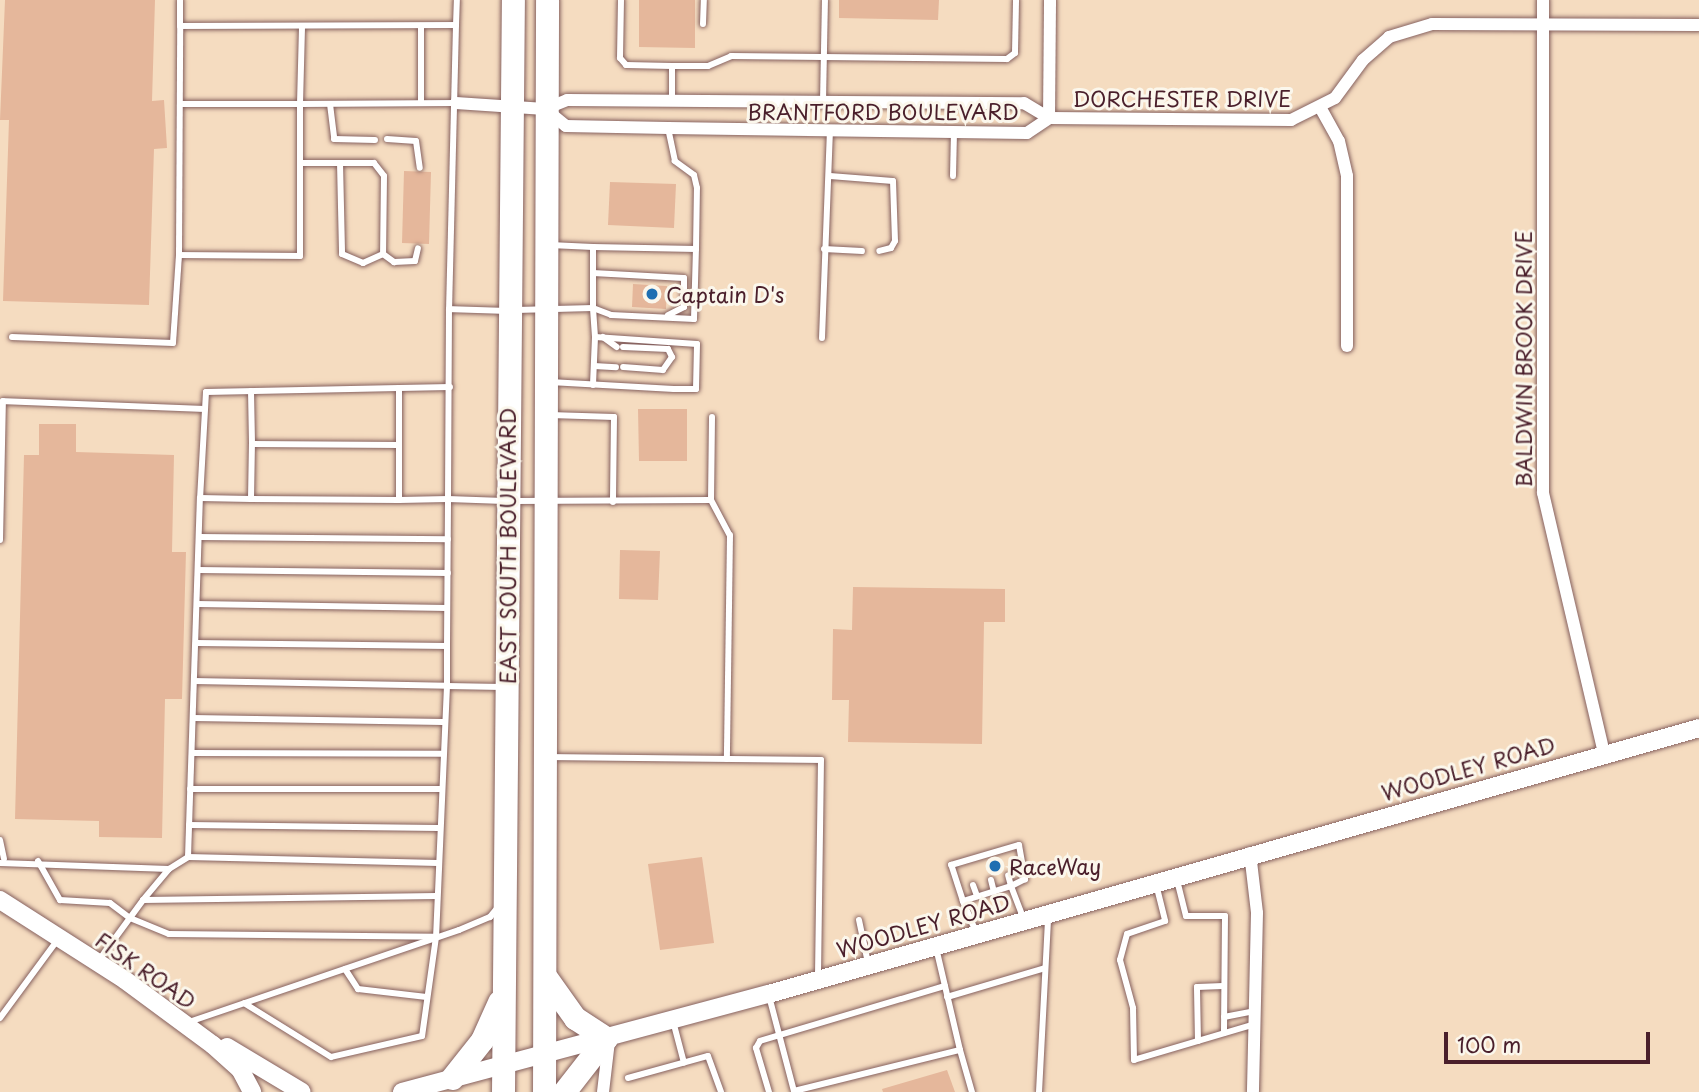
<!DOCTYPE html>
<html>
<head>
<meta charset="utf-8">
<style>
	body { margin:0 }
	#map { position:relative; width:1699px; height:1092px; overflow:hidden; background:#f5dcc0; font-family:"Playpen Sans",sans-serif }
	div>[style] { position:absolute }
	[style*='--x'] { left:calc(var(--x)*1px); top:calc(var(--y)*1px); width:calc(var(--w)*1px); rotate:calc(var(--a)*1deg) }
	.building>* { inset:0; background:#e5b79b }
	.roads { filter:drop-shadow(0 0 2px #86615f) drop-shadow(0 0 2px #86615f) }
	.lane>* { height:6px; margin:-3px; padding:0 3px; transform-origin:3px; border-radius:3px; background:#fff }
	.street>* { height:12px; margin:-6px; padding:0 6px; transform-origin:6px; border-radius:6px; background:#fff }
	.secondary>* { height:18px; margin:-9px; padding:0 9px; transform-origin:9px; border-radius:9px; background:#fff }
	.highway>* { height:23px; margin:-11.5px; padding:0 11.5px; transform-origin:11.5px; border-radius:11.5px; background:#fff }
	.dots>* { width:19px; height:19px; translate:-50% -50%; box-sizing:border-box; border:4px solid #fbf7ec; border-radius:50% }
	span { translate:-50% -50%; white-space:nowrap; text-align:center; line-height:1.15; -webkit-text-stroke:6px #fbf7ec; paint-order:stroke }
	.street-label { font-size:21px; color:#4a1f2b }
	.poi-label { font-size:21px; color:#4a1f2b }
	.left { translate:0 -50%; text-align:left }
	.scale { position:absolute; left:1444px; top:1032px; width:206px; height:32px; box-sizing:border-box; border:4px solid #4a1f2b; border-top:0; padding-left:9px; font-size:21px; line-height:24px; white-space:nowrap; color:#4a1f2b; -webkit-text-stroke:5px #fbf7ec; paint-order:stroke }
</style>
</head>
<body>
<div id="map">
	<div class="building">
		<div style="clip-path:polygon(5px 0,155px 0,152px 101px,164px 100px,167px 148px,154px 149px,149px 305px,3px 301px,9px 120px,0 120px)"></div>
		<div style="clip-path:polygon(639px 0,695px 0,695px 48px,639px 47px)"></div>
		<div style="clip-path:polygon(839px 0,939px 0,938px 20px,839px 18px)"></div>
		<div style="clip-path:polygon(404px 171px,431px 172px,429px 244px,402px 243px)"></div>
		<div style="clip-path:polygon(610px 182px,676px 184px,674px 228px,608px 225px)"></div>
		<div style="clip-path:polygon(633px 284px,667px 286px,666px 309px,632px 307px)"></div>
		<div style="clip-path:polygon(638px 409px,687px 409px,687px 461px,639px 461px)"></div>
		<div style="clip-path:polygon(39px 424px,76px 424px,76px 452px,174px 455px,172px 552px,186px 552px,182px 699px,165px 699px,162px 838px,99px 837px,99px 821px,15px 819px,24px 455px,39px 455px)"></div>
		<div style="clip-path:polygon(620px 550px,660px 551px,658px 600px,619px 599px)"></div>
		<div style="clip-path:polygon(853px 587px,1005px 589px,1005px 622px,984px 622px,982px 744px,848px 742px,849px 700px,832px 700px,833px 629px,852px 630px)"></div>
		<div style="clip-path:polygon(702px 857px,714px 943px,660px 950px,648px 864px)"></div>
		<div style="clip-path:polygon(947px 1070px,955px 1092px,883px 1092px,882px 1089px)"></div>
	</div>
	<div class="roads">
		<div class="lane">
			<div style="--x:621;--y:0;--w:58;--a:91"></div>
			<div style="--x:620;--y:58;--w:9;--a:49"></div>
			<div style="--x:626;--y:65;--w:46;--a:1.2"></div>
			<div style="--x:672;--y:66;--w:35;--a:90"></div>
			<div style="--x:703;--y:24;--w:24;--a:-88"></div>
			<div style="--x:456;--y:25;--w:25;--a:-88"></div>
			<div style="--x:180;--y:26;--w:26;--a:-90"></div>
			<div style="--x:672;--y:66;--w:36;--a:0"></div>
			<div style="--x:708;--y:66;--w:25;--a:-23"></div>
			<div style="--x:731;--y:56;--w:276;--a:0.6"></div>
			<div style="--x:1007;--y:59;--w:10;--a:-37"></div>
			<div style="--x:1015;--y:53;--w:53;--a:-88.9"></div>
			<div style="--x:823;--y:102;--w:102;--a:-88.9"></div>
			<div style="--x:421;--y:103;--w:76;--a:-90"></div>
			<div style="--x:180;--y:104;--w:120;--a:0"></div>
			<div style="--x:300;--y:104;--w:76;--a:-88.5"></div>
			<div style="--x:330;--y:104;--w:35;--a:83"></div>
			<div style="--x:334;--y:139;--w:41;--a:1.4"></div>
			<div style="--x:387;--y:139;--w:29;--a:4"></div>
			<div style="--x:416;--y:141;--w:27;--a:82"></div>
			<div style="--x:300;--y:163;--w:74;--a:0"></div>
			<div style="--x:374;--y:163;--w:16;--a:52"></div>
			<div style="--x:384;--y:176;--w:78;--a:90.7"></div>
			<div style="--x:383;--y:254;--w:14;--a:36"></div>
			<div style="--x:394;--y:262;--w:21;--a:-3"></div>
			<div style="--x:415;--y:261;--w:13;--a:-77"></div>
			<div style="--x:340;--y:163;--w:91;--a:88.7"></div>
			<div style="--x:342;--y:254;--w:23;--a:23"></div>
			<div style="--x:363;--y:263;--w:22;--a:-24"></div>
			<div style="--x:830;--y:176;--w:63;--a:4.5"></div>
			<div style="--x:893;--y:181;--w:60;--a:88.1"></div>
			<div style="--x:895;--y:241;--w:8;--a:120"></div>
			<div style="--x:891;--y:248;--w:12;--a:166"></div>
			<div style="--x:953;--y:176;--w:44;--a:-88.7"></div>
			<div style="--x:593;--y:247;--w:103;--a:1.1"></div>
			<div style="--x:696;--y:249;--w:61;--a:-89.1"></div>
			<div style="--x:697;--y:188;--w:13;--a:-103"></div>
			<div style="--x:694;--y:175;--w:24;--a:-144"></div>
			<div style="--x:675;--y:161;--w:34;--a:-102"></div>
			<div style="--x:824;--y:249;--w:38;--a:3"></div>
			<div style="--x:179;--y:255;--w:229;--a:-89.7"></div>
			<div style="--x:180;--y:26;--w:276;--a:-0.2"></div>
			<div style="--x:456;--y:25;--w:284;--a:91.4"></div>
			<div style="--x:593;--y:273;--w:91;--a:3.1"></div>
			<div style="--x:684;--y:278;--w:29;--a:90"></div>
			<div style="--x:684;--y:307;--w:18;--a:153"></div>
			<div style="--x:516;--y:310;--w:77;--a:-1.5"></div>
			<div style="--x:593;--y:308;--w:61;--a:-90"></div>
			<div style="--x:593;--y:247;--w:43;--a:-177.3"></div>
			<div style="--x:12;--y:337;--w:161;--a:2.1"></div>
			<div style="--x:173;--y:343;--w:88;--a:-86.1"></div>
			<div style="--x:179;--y:255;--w:121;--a:0.5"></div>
			<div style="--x:300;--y:256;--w:152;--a:-90"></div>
			<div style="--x:300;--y:104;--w:156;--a:-0.4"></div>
			<div style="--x:595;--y:337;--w:29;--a:-94"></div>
			<div style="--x:593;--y:308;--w:19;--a:21"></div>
			<div style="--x:611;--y:315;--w:83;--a:2.8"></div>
			<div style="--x:694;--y:319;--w:70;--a:-88.4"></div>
			<div style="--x:603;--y:337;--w:17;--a:36"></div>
			<div style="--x:822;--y:338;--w:207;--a:-87.8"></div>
			<div style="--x:623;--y:347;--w:45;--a:2.5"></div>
			<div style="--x:668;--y:349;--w:9;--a:63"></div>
			<div style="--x:672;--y:357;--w:16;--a:125"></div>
			<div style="--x:663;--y:370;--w:40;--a:-175.7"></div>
			<div style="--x:594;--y:366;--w:22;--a:3"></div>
			<div style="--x:550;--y:382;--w:124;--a:3.2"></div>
			<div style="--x:674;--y:389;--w:22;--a:0"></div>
			<div style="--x:696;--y:389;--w:45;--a:-88.7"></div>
			<div style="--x:697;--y:344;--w:102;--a:-176.1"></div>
			<div style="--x:595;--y:337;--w:48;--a:92.4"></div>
			<div style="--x:399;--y:388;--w:51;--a:-1.1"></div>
			<div style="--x:251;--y:391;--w:53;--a:88.9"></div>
			<div style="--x:252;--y:444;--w:147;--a:0.4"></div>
			<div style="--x:550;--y:415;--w:64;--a:1.8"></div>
			<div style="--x:614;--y:417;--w:85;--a:90.7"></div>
			<div style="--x:251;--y:499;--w:55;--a:-89"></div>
			<div style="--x:399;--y:500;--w:112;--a:-90"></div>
			<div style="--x:399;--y:388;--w:193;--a:178.8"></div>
			<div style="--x:206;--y:392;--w:106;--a:93.2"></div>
			<div style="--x:200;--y:498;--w:51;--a:1.1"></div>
			<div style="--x:251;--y:499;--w:148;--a:0.4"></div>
			<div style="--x:399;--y:500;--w:49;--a:-1.2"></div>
			<div style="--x:448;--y:499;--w:190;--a:-89.7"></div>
			<div style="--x:449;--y:309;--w:56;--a:2"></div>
			<div style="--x:711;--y:500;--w:83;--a:-89.3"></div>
			<div style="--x:514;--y:501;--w:197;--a:-0.3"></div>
			<div style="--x:711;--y:500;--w:40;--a:62"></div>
			<div style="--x:730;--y:535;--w:224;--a:90.8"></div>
			<div style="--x:199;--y:537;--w:249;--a:0.5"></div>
			<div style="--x:0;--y:540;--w:139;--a:-88.8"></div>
			<div style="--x:3;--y:401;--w:199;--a:2.3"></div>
			<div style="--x:198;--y:570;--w:250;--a:0.7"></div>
			<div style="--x:197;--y:604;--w:250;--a:0.9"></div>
			<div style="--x:196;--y:643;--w:251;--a:0.7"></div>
			<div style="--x:194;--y:681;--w:253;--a:1.1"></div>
			<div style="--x:447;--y:686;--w:251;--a:92.5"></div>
			<div style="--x:436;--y:937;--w:100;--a:98"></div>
			<div style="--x:422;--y:1036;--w:93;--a:167"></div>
			<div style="--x:331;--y:1057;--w:102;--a:-148.2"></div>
			<div style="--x:502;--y:687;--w:55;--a:-179"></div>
			<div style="--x:447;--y:686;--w:40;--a:-90"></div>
			<div style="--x:447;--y:646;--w:147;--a:-89.6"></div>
			<div style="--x:448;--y:499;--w:56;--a:2"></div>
			<div style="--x:193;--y:718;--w:250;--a:0.9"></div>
			<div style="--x:192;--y:753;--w:249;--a:0.2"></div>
			<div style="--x:548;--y:757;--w:273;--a:0.6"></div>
			<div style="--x:821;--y:760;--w:216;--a:90.8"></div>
			<div style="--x:190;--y:789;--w:250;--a:0"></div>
			<div style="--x:189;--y:825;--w:249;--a:0.7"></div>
			<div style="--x:0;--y:840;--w:19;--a:78"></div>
			<div style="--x:188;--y:857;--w:250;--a:1.4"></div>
			<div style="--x:38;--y:861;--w:45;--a:60.6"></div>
			<div style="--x:60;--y:900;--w:50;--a:3.4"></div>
			<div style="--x:110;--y:903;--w:25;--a:37"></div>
			<div style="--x:130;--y:918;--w:42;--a:22.3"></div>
			<div style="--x:169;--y:934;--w:267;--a:0.6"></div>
			<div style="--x:0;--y:863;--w:169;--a:2"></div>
			<div style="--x:169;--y:869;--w:40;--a:130"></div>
			<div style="--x:169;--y:869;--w:22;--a:-32"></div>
			<div style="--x:188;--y:857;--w:359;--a:-88.1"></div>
			<div style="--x:991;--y:880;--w:12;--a:76"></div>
			<div style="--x:1177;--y:880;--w:37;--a:76"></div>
			<div style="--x:1186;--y:916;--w:39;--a:0"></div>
			<div style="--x:1225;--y:916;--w:117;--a:90.5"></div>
			<div style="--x:1156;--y:884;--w:38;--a:76"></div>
			<div style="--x:1165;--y:921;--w:40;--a:161.1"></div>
			<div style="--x:1127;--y:934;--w:27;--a:105"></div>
			<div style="--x:1120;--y:960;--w:50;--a:74.8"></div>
			<div style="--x:1133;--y:1008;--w:52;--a:88.9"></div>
			<div style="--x:1134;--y:1060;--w:126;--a:-16.6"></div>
			<div style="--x:973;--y:885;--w:12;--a:70"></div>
			<div style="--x:963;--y:901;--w:38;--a:-108"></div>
			<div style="--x:951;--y:865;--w:71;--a:-16.4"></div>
			<div style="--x:1019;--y:845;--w:35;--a:80"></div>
			<div style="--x:1025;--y:879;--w:16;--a:153"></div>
			<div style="--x:1011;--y:886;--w:11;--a:-105"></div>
			<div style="--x:859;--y:920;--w:44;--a:78.2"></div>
			<div style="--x:976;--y:932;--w:34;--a:-113"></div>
			<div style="--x:963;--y:901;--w:50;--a:-17.4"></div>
			<div style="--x:1011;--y:886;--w:34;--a:69"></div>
			<div style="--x:99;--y:960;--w:74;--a:-53.7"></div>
			<div style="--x:143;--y:900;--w:294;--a:-0.8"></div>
			<div style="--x:345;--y:969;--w:24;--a:57"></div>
			<div style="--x:358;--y:989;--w:69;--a:6.6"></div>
			<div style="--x:769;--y:996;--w:98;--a:75.3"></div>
			<div style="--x:794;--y:1091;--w:171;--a:-13.9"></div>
			<div style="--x:960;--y:1050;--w:105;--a:-103.2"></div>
			<div style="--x:947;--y:997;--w:102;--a:-16.5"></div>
			<div style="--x:1224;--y:1017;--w:32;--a:-11"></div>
			<div style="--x:0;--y:1018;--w:99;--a:-53.6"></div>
			<div style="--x:673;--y:1021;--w:43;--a:75.3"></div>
			<div style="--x:186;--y:1023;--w:288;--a:-18.8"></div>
			<div style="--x:459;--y:930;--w:34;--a:-23"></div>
			<div style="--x:490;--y:917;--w:14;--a:-51"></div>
			<div style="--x:1198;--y:1041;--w:54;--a:-91.1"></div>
			<div style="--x:1197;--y:987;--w:26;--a:-2"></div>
			<div style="--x:960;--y:1050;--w:44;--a:74.1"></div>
			<div style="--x:628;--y:1078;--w:83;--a:-15.4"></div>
			<div style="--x:708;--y:1056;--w:38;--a:70"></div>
			<div style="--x:769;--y:1092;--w:46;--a:-106.5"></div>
			<div style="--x:756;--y:1048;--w:8;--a:-60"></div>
			<div style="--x:760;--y:1041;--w:193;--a:-16.6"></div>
			<div style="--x:1039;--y:1092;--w:174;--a:-87"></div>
		</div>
		<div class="street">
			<div style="--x:1543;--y:0;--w:493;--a:90"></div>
			<div style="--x:1543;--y:493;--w:267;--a:76.8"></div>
			<div style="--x:456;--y:103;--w:89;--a:3.9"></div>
			<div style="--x:545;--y:109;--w:24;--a:-22"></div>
			<div style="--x:567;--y:100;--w:457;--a:0.4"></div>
			<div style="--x:1024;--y:103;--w:29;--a:31"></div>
			<div style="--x:1320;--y:107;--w:39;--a:61"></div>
			<div style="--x:1339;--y:141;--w:36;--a:77"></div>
			<div style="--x:1347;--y:176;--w:170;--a:90"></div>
			<div style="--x:545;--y:109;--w:27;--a:39"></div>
			<div style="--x:566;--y:126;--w:102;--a:1.1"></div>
			<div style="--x:668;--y:128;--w:359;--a:0.8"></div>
			<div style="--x:1027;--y:133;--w:27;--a:-34"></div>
			<div style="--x:1049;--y:118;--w:242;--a:0.5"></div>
			<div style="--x:1291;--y:120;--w:49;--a:-26.6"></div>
			<div style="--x:1335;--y:98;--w:47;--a:-53.6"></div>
			<div style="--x:1363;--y:60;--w:35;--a:-41"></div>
			<div style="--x:1389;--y:37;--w:45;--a:-16.8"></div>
			<div style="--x:1432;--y:24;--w:267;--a:0.2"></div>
			<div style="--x:1049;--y:118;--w:118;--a:-89.5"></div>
			<div style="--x:1250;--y:853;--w:60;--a:83.3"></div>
			<div style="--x:1257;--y:913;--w:179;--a:91.3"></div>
			<div style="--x:603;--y:1092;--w:51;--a:-83.3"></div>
		</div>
		<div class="secondary">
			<div style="--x:0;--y:900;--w:148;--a:32.6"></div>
			<div style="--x:125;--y:980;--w:109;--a:36.5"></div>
			<div style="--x:213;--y:1045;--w:36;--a:42"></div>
			<div style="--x:240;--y:1069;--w:26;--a:62"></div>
			<div style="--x:227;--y:1047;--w:87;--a:31"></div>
			<div style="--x:402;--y:1092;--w:380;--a:-15"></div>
			<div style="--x:769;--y:994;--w:967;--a:-15.96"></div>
		</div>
		<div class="highway">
			<div style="--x:545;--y:976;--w:52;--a:54.5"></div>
			<div style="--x:575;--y:1018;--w:37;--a:33"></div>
			<div style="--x:606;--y:1038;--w:68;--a:127.9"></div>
			<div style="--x:452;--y:1078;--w:48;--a:-51.7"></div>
			<div style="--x:482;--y:1040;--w:42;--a:-65.9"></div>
			<div style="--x:503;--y:1092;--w:1092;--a:-89.48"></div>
			<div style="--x:544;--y:1092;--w:1092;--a:-89.84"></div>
		</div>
	</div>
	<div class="dots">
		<div style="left:652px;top:294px;background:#1f6fb2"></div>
		<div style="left:995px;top:866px;background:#1f6fb2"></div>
	</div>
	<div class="street-label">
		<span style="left:1182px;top:98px">DORCHESTER DRIVE</span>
		<span style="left:883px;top:111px">BRANTFORD BOULEVARD</span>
		<span style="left:1523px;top:359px;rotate:-90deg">BALDWIN BROOK DRIVE</span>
		<span style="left:507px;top:546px;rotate:-90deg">EAST SOUTH BOULEVARD</span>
		<span style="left:1468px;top:768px;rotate:-16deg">WOODLEY ROAD</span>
		<span style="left:923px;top:925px;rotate:-16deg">WOODLEY ROAD</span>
		<span style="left:146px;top:970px;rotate:35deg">FISK ROAD</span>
	</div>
	<div class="poi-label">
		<span class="left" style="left:666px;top:294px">Captain D's</span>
		<span class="left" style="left:1009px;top:866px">RaceWay</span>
	</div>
	<div class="scale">100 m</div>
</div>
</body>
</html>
